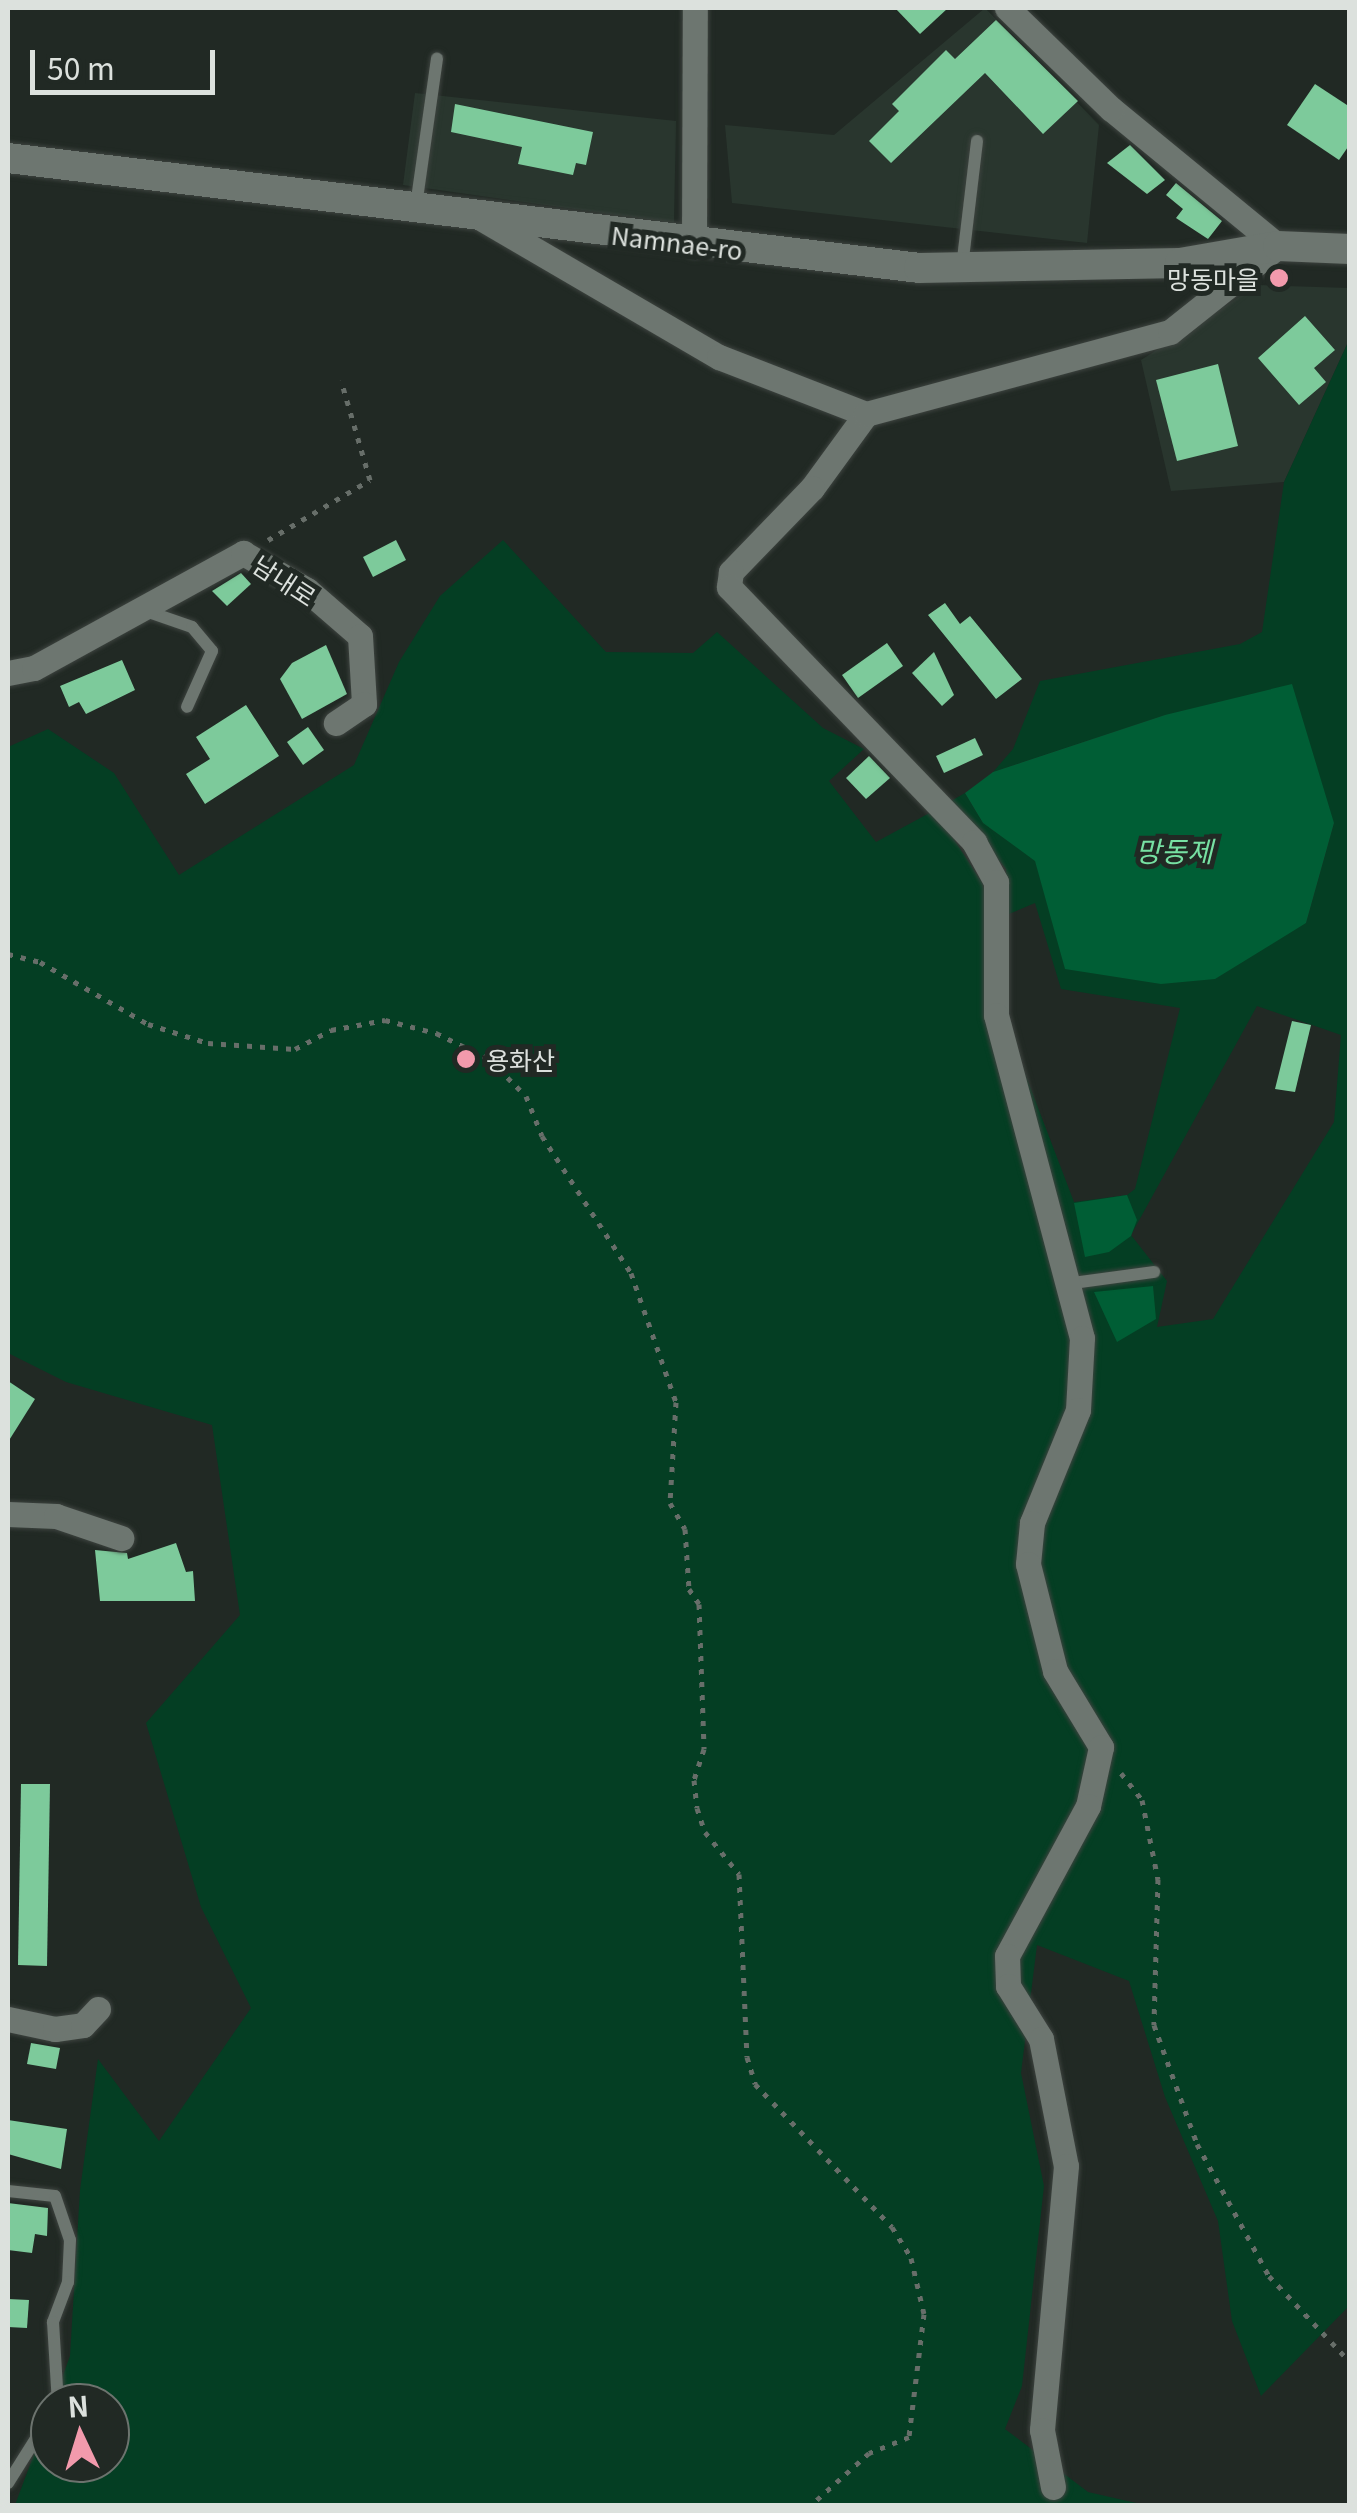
<!DOCTYPE html>
<html>
<head>
<meta charset="utf-8">
<style>
	body { margin:0 }
	#map { position:relative; width:1357px; height:2513px; overflow:hidden; background:#212924; font-family:Georgia,"Noto Sans KR",serif }
	div>[style] { position:absolute }
	[style*='--x'] { left:calc(var(--x)*1px); top:calc(var(--y)*1px); width:calc(var(--w)*1px); rotate:calc(var(--a)*1deg) }
	.built>* { inset:0; background:#29362e }
	.green>* { inset:0; background:#043e23 }
	.water>* { inset:0; background:#005e35 }
	.building>* { inset:0; background:#7dca9b }
	.path>* { height:5px; margin-top:-2.5px; transform-origin:0; background:repeating-linear-gradient(90deg,#676e69 0 5px,transparent 0 13px) }
	.roads { filter:drop-shadow(0 0 2px #3d433f) drop-shadow(0 0 2px #3d433f) }
	.service>* { height:12px; margin:-6px; padding:0 6px; transform-origin:6px; border-radius:6px; background:#6d7670 }
	.minor>* { height:25px; margin:-12.5px; padding:0 12.5px; transform-origin:12.5px; border-radius:12.5px; background:#6d7670 }
	.tertiary>* { height:30px; margin:-15px; padding:0 15px; transform-origin:15px; border-radius:15px; background:#6d7670 }
	.dots>* { width:28px; height:28px; translate:-50% -50%; box-sizing:border-box; border:5px solid #212924; border-radius:50% }
	span { translate:-50% -50%; white-space:nowrap; text-align:center; line-height:1.15; -webkit-text-stroke:10px #212924; paint-order:stroke }
	.street-label { font-size:25px; color:#dce1dd }
	.poi-label { font-size:25px; color:#dce1dd }
	.right { translate:-100% -50%; text-align:right }
	.left { translate:0 -50%; text-align:left }
	.water-label { font-size:28px; color:#77e1a3; font-style:italic }
	.frame { position:absolute; inset:0; border:10px solid #dce1dd; pointer-events:none }
	.north { position:absolute; left:30px; top:2383px; width:100px; height:100px; box-sizing:border-box; background:#212924; border:2px solid #6c736e; border-radius:50%; rotate:356deg; font-size:28px; font-weight:700; line-height:40px; text-align:center; color:#dce1dd }
	.north::after { content:''; display:block; margin:auto; width:35px; height:45px; background:#f29aac; clip-path:polygon(50% 0,100% 100%,50% 72%,0 100%) }
	.scale { position:absolute; left:30px; top:50px; width:185px; height:45px; box-sizing:border-box; border:5px solid #dce1dd; border-top:0; padding-left:12px; font-size:30px; line-height:35px; white-space:nowrap; color:#dce1dd; -webkit-text-stroke:8px #212924; paint-order:stroke }
</style>
</head>
<body>
<div id="map">
	<div class="built">
		<div style="clip-path:polygon(985px 8px,1099px 125px,1087px 243px,732px 203px,725px 125px,834px 135px)"></div>
		<div style="clip-path:polygon(415px 93px,676px 121px,674px 223px,403px 185px)"></div>
		<div style="clip-path:polygon(1258px 285px,1349px 288px,1349px 340px,1284px 482px,1171px 491px,1141px 360px)"></div>
	</div>
	<div class="green">
		<div style="clip-path:polygon(evenodd,1349px 340px,1349px 2306px,1261px 2396px,1232px 2321px,1218px 2221px,1165px 2097px,1129px 1981px,1037px 1945px,1021px 2073px,1044px 2186px,1022px 2386px,1005px 2429px,1088px 2492px,1145px 2505px,15px 2505px,50px 2411px,50px 2463px,110px 2463px,110px 2403px,53px 2403px,70px 2356px,80px 2190px,98px 2059px,159px 2141px,251px 2008px,201px 1907px,146px 1723px,240px 1615px,212px 1425px,66px 1382px,8px 1353px,8px 747px,48px 729px,114px 773px,179px 875px,354px 765px,399px 662px,440px 596px,503px 540px,606px 652px,693px 653px,717px 632px,823px 728px,864px 749px,829px 781px,876px 842px,935px 810px,983px 884px,1011px 1037px,1074px 1202px,1127px 1195px,1135px 1189px,1180px 1008px,1061px 989px,1035px 903px,1004px 916px,1006px 869px,951px 801px,965px 793px,983px 823px,1035px 860px,1063px 948px,1306px 923px,1334px 823px,1165px 715px,993px 772px,1013px 749px,1040px 681px,1240px 644px,1262px 632px,1284px 482px,1349px 340px,1257px 1006px,1341px 1035px,1334px 1122px,1213px 1319px,1157px 1327px,1167px 1281px,1131px 1235px,1257px 1006px)"></div>
	</div>
	<div class="water">
		<div style="clip-path:polygon(1292px 684px,1334px 823px,1306px 923px,1215px 979px,1161px 984px,1065px 969px,1035px 861px,983px 823px,965px 793px,993px 772px,1165px 715px)"></div>
		<div style="clip-path:polygon(1127px 1195px,1137px 1220px,1131px 1236px,1109px 1252px,1085px 1257px,1074px 1203px)"></div>
		<div style="clip-path:polygon(1153px 1286px,1156px 1319px,1117px 1342px,1094px 1292px)"></div>
	</div>
	<div class="building">
		<div style="clip-path:polygon(895px 8px,948px 8px,920px 34px)"></div>
		<div style="clip-path:polygon(996px 20px,1078px 101px,1043px 134px,985px 73px,891px 163px,869px 141px,899px 111px,892px 104px,946px 50px,955px 59px)"></div>
		<div style="clip-path:polygon(1315px 84px,1350px 107px,1350px 144px,1339px 160px,1287px 125px)"></div>
		<div style="clip-path:polygon(455px 104px,593px 132px,586px 165px,576px 163px,573px 175px,518px 164px,522px 147px,451px 132px)"></div>
		<div style="clip-path:polygon(1130px 145px,1165px 180px,1147px 194px,1107px 163px)"></div>
		<div style="clip-path:polygon(1176px 183px,1222px 221px,1208px 239px,1176px 218px,1183px 209px,1166px 195px)"></div>
		<div style="clip-path:polygon(1305px 316px,1335px 350px,1314px 368px,1326px 382px,1299px 405px,1258px 358px)"></div>
		<div style="clip-path:polygon(1218px 364px,1238px 446px,1177px 461px,1156px 380px)"></div>
		<div style="clip-path:polygon(396px 540px,406px 560px,373px 577px,363px 557px)"></div>
		<div style="clip-path:polygon(241px 573px,251px 584px,227px 606px,212px 591px)"></div>
		<div style="clip-path:polygon(945px 603px,960px 624px,970px 616px,1022px 679px,996px 699px,928px 615px)"></div>
		<div style="clip-path:polygon(887px 643px,903px 666px,858px 698px,842px 675px)"></div>
		<div style="clip-path:polygon(326px 645px,347px 694px,302px 719px,280px 679px,292px 663px)"></div>
		<div style="clip-path:polygon(934px 652px,954px 695px,942px 706px,912px 673px)"></div>
		<div style="clip-path:polygon(122px 660px,135px 690px,86px 714px,79px 702px,69px 707px,60px 686px)"></div>
		<div style="clip-path:polygon(246px 705px,279px 756px,205px 804px,186px 774px,210px 759px,196px 737px)"></div>
		<div style="clip-path:polygon(308px 727px,324px 750px,303px 765px,287px 742px)"></div>
		<div style="clip-path:polygon(975px 738px,983px 755px,944px 773px,936px 756px)"></div>
		<div style="clip-path:polygon(869px 756px,890px 778px,866px 799px,846px 778px)"></div>
		<div style="clip-path:polygon(1292px 1021px,1311px 1025px,1295px 1092px,1275px 1089px)"></div>
		<div style="clip-path:polygon(8px 1381px,35px 1399px,8px 1442px)"></div>
		<div style="clip-path:polygon(176px 1543px,186px 1572px,193px 1571px,195px 1601px,100px 1601px,95px 1550px,127px 1553px,128px 1559px)"></div>
		<div style="clip-path:polygon(21px 1784px,50px 1784px,47px 1966px,18px 1965px)"></div>
		<div style="clip-path:polygon(31px 2043px,60px 2048px,56px 2069px,27px 2064px)"></div>
		<div style="clip-path:polygon(8px 2120px,67px 2129px,61px 2169px,8px 2154px)"></div>
		<div style="clip-path:polygon(8px 2203px,48px 2208px,47px 2236px,35px 2234px,32px 2253px,8px 2250px)"></div>
		<div style="clip-path:polygon(8px 2299px,29px 2300px,27px 2328px,8px 2327px)"></div>
	</div>
	<div class="path">
		<div style="--x:268;--y:540;--w:118;--a:-30.5"></div>
		<div style="--x:370;--y:480;--w:104;--a:-106.2"></div>
		<div style="--x:8;--y:954;--w:33;--a:14"></div>
		<div style="--x:40;--y:962;--w:125;--a:29.9"></div>
		<div style="--x:148;--y:1024;--w:63;--a:17.6"></div>
		<div style="--x:208;--y:1043;--w:87;--a:3.9"></div>
		<div style="--x:295;--y:1049;--w:41;--a:-27.8"></div>
		<div style="--x:331;--y:1030;--w:55;--a:-10.5"></div>
		<div style="--x:385;--y:1020;--w:53;--a:14.3"></div>
		<div style="--x:436;--y:1033;--w:59;--a:26.1"></div>
		<div style="--x:489;--y:1059;--w:52;--a:45"></div>
		<div style="--x:526;--y:1096;--w:43;--a:68.2"></div>
		<div style="--x:542;--y:1136;--w:163;--a:57"></div>
		<div style="--x:631;--y:1273;--w:137;--a:70.8"></div>
		<div style="--x:676;--y:1402;--w:101;--a:93.4"></div>
		<div style="--x:670;--y:1503;--w:30;--a:60"></div>
		<div style="--x:685;--y:1529;--w:60;--a:86.2"></div>
		<div style="--x:689;--y:1589;--w:18;--a:56"></div>
		<div style="--x:699;--y:1604;--w:145;--a:88"></div>
		<div style="--x:704;--y:1749;--w:33;--a:108"></div>
		<div style="--x:694;--y:1780;--w:28;--a:84"></div>
		<div style="--x:697;--y:1808;--w:25;--a:72"></div>
		<div style="--x:705;--y:1832;--w:54;--a:51"></div>
		<div style="--x:739;--y:1874;--w:183;--a:87.5"></div>
		<div style="--x:747;--y:2057;--w:28;--a:73"></div>
		<div style="--x:755;--y:2084;--w:198;--a:46.2"></div>
		<div style="--x:892;--y:2227;--w:36;--a:58"></div>
		<div style="--x:911;--y:2258;--w:57;--a:76.9"></div>
		<div style="--x:924;--y:2314;--w:124;--a:97"></div>
		<div style="--x:909;--y:2437;--w:43;--a:158.2"></div>
		<div style="--x:869;--y:2453;--w:79;--a:138.1"></div>
		<div style="--x:1121;--y:1773;--w:34;--a:52"></div>
		<div style="--x:1142;--y:1800;--w:81;--a:78.6"></div>
		<div style="--x:1158;--y:1879;--w:146;--a:91.6"></div>
		<div style="--x:1154;--y:2025;--w:127;--a:70.1"></div>
		<div style="--x:1197;--y:2144;--w:150;--a:61.4"></div>
		<div style="--x:1269;--y:2276;--w:118;--a:46.7"></div>
	</div>
	<div class="roads">
		<div class="service">
			<div style="--x:416;--y:206;--w:149;--a:-81.9"></div>
			<div style="--x:962;--y:267;--w:127;--a:-83.2"></div>
			<div style="--x:143;--y:610;--w:52;--a:19.1"></div>
			<div style="--x:192;--y:627;--w:31;--a:50"></div>
			<div style="--x:212;--y:651;--w:61;--a:114.1"></div>
			<div style="--x:1066;--y:1284;--w:89;--a:-7.8"></div>
			<div style="--x:8;--y:2191;--w:47;--a:6.1"></div>
			<div style="--x:55;--y:2196;--w:46;--a:71.2"></div>
			<div style="--x:70;--y:2240;--w:42;--a:92.7"></div>
			<div style="--x:68;--y:2282;--w:43;--a:110.6"></div>
			<div style="--x:53;--y:2322;--w:81;--a:86.5"></div>
			<div style="--x:8;--y:2483;--w:79;--a:-57.9"></div>
		</div>
		<div class="minor">
			<div style="--x:479;--y:217;--w:278;--a:30.3"></div>
			<div style="--x:719;--y:357;--w:158;--a:21.2"></div>
			<div style="--x:866;--y:414;--w:92;--a:126.1"></div>
			<div style="--x:812;--y:488;--w:117;--a:134"></div>
			<div style="--x:731;--y:572;--w:15;--a:98"></div>
			<div style="--x:729;--y:587;--w:354;--a:46.1"></div>
			<div style="--x:974;--y:842;--w:46;--a:61.2"></div>
			<div style="--x:996;--y:882;--w:133;--a:90"></div>
			<div style="--x:996;--y:1015;--w:334;--a:75.1"></div>
			<div style="--x:1082;--y:1338;--w:72;--a:93.2"></div>
			<div style="--x:1078;--y:1410;--w:122;--a:112.2"></div>
			<div style="--x:1032;--y:1523;--w:41;--a:95.6"></div>
			<div style="--x:1028;--y:1564;--w:110;--a:75.8"></div>
			<div style="--x:1055;--y:1671;--w:89;--a:58.8"></div>
			<div style="--x:1101;--y:1747;--w:60;--a:102.4"></div>
			<div style="--x:1088;--y:1806;--w:170;--a:118.4"></div>
			<div style="--x:1007;--y:1956;--w:30;--a:88"></div>
			<div style="--x:1008;--y:1986;--w:62;--a:58.1"></div>
			<div style="--x:1041;--y:2039;--w:129;--a:78.9"></div>
			<div style="--x:1066;--y:2166;--w:265;--a:95.2"></div>
			<div style="--x:1042;--y:2430;--w:58;--a:79.1"></div>
			<div style="--x:694;--y:245;--w:237;--a:-89.8"></div>
			<div style="--x:866;--y:414;--w:315;--a:-15.1"></div>
			<div style="--x:1170;--y:332;--w:138;--a:-38.5"></div>
			<div style="--x:1278;--y:246;--w:216;--a:-140.6"></div>
			<div style="--x:1111;--y:109;--w:145;--a:-135.8"></div>
			<div style="--x:8;--y:673;--w:26;--a:-11"></div>
			<div style="--x:34;--y:668;--w:239;--a:-28.8"></div>
			<div style="--x:243;--y:553;--w:74;--a:30"></div>
			<div style="--x:307;--y:590;--w:70;--a:41"></div>
			<div style="--x:360;--y:636;--w:68;--a:86.6"></div>
			<div style="--x:364;--y:704;--w:34;--a:146"></div>
			<div style="--x:8;--y:1514;--w:48;--a:2.4"></div>
			<div style="--x:56;--y:1516;--w:69;--a:18.7"></div>
			<div style="--x:8;--y:2019;--w:48;--a:12"></div>
			<div style="--x:55;--y:2029;--w:28;--a:-8"></div>
			<div style="--x:83;--y:2025;--w:22;--a:-47"></div>
		</div>
		<div class="tertiary">
			<div style="--x:8;--y:158;--w:918;--a:6.88"></div>
			<div style="--x:919;--y:268;--w:261;--a:-1.1"></div>
			<div style="--x:1180;--y:263;--w:99;--a:-9.8"></div>
			<div style="--x:1278;--y:246;--w:72;--a:2.4"></div>
		</div>
	</div>
	<div class="dots">
		<div style="left:1279px;top:278px;background:#f29aac"></div>
		<div style="left:466px;top:1059px;background:#f29aac"></div>
	</div>
	<div class="street-label">
		<span style="left:677px;top:242px;rotate:7deg">Namnae-ro</span>
		<span style="left:285px;top:580px;rotate:33deg">남내로</span>
	</div>
	<div class="poi-label">
		<span class="right" style="left:1259px;top:278px">망동마을</span>
		<span class="left" style="left:486px;top:1059px">용화산</span>
	</div>
	<div class="water-label">
		<span style="left:1174px;top:850px">망동제</span>
	</div>
	<div class="frame"></div>
	<div class="north">N</div>
	<div class="scale">50 m</div>
</div>
</body>
</html>
